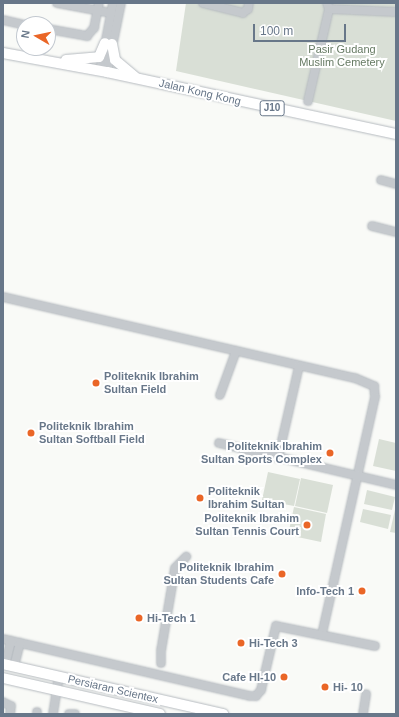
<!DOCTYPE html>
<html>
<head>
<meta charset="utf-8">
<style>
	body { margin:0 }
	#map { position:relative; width:399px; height:717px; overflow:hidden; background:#f9faf7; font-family:Arial,sans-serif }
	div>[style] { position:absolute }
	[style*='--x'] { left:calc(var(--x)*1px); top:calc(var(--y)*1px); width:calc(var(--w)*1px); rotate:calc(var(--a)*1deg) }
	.green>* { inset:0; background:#d9dfd6 }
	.roads { filter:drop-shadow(0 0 1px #b6bbc0) drop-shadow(0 0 1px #b6bbc0) }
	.minor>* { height:8px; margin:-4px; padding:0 4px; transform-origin:4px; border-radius:4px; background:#c5c9cd }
	.major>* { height:10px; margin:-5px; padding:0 5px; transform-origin:5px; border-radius:5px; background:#fff }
	.dots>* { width:11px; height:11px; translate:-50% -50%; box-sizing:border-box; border:2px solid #fff; border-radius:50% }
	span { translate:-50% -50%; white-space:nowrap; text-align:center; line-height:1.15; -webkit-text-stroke:4px #fff; paint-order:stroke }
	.shield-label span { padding:1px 3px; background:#fff; border:1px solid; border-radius:3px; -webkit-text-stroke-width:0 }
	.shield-label { font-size:10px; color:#687789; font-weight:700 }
	.park-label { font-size:11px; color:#667a63 }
	.street-label { font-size:11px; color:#687789 }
	.poi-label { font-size:11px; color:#687789; font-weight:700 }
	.left { translate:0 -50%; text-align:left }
	.right { translate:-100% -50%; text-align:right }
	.frame { position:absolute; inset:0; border:4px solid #687789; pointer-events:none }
	.north { position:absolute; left:16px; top:16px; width:40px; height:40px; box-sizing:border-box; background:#fff; border:1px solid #c3c9d0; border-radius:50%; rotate:279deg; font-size:11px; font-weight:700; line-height:16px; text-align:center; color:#687789 }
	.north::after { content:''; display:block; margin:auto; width:14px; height:18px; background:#ea6627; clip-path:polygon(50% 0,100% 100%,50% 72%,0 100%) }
	.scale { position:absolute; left:253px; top:24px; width:93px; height:18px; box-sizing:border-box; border:2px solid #687789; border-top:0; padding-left:5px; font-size:12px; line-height:14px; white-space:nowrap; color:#687789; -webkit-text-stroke:3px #fff; paint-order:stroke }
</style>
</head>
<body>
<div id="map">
	<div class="green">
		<div style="clip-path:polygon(186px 3px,396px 3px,396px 121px,176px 71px)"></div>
		<div style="clip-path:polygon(379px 439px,396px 443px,396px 471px,373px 466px)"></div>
		<div style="clip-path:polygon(268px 472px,300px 479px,294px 506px,262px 500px)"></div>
		<div style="clip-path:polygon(301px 478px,333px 485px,327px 513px,295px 506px)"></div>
		<div style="clip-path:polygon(367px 490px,395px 497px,392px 510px,364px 504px)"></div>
		<div style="clip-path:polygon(396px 505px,396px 533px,390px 532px)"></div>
		<div style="clip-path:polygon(294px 507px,326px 514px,321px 542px,288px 535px)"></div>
		<div style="clip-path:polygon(363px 509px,391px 515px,388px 529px,360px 522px)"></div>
	</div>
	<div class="roads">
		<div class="minor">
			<div style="--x:57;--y:3;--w:55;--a:10.5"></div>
			<div style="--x:203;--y:3;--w:41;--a:14"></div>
			<div style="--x:243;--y:13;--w:6;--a:-39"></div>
			<div style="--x:248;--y:9;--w:6;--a:-81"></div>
			<div style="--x:329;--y:9;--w:67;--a:2.6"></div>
			<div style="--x:3;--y:20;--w:22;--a:13"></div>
			<div style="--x:48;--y:29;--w:40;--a:10"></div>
			<div style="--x:87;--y:36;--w:11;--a:-49"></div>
			<div style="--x:94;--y:28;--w:25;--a:-79"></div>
			<div style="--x:100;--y:71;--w:69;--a:-79.2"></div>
			<div style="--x:107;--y:72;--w:70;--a:-78.5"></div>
			<div style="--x:308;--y:101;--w:94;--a:-77.1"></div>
			<div style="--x:329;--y:9;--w:6;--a:-108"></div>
			<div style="--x:381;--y:180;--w:16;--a:15"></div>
			<div style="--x:372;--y:226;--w:25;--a:14"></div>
			<div style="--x:3;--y:297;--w:361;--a:13"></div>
			<div style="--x:355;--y:378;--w:21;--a:23"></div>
			<div style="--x:374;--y:386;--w:11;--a:85"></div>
			<div style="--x:375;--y:397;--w:243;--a:102.6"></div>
			<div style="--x:220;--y:395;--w:47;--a:-70"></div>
			<div style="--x:219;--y:443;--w:182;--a:13.3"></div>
			<div style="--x:278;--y:458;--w:94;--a:-77.1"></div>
			<div style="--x:3;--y:639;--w:253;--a:13"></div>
			<div style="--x:250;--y:696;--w:6;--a:0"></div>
			<div style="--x:256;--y:696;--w:8;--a:-50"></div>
			<div style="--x:261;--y:690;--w:66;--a:-76.8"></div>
			<div style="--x:276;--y:626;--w:101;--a:11.4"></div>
			<div style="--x:161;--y:663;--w:12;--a:-90"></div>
			<div style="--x:161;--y:651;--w:84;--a:-80.4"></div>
			<div style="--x:175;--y:568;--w:16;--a:-45"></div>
			<div style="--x:5;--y:665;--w:25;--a:-76"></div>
			<div style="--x:14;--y:667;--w:25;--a:-76"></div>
			<div style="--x:3;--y:702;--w:9;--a:27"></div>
			<div style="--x:11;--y:706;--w:8;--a:97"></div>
			<div style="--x:37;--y:714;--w:2;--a:-90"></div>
			<div style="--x:53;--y:714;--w:37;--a:-81"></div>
			<div style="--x:69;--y:714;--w:6;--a:0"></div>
			<div style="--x:363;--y:714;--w:20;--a:-81"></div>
		</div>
		<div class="major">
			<div style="--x:112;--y:44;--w:16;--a:79"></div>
			<div style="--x:115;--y:60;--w:26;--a:40"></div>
			<div style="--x:3;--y:53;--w:106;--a:10.4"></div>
			<div style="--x:107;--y:72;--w:296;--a:12.1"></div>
			<div style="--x:66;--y:60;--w:33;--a:-5"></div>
			<div style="--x:99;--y:57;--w:15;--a:-67"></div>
			<div style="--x:3;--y:664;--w:226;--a:12.8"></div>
			<div style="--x:3;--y:678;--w:161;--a:12.9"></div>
		</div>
	</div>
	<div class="dots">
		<div style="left:96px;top:383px;background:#ea6627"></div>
		<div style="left:31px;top:433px;background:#ea6627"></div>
		<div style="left:330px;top:453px;background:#ea6627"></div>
		<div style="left:200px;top:498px;background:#ea6627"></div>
		<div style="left:307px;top:525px;background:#ea6627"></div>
		<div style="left:282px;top:574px;background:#ea6627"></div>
		<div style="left:362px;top:591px;background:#ea6627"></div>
		<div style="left:139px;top:618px;background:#ea6627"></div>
		<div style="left:241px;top:643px;background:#ea6627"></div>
		<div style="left:284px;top:677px;background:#ea6627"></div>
		<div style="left:325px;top:687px;background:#ea6627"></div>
	</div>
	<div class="shield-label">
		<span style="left:272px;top:108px">J10</span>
	</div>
	<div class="park-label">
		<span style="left:342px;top:56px">Pasir Gudang<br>Muslim Cemetery</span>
	</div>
	<div class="street-label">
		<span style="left:200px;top:92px;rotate:13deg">Jalan Kong Kong</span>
		<span style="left:113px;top:689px;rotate:13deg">Persiaran Scientex</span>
	</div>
	<div class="poi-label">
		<span class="left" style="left:104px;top:383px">Politeknik Ibrahim<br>Sultan Field</span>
		<span class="left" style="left:39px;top:433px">Politeknik Ibrahim<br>Sultan Softball Field</span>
		<span class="right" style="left:322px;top:453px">Politeknik Ibrahim<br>Sultan Sports Complex</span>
		<span class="left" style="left:208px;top:498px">Politeknik<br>Ibrahim Sultan</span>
		<span class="right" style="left:299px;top:525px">Politeknik Ibrahim<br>Sultan Tennis Court</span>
		<span class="right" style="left:274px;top:574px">Politeknik Ibrahim<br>Sultan Students Cafe</span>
		<span class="right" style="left:354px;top:591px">Info-Tech 1</span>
		<span class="left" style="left:147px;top:618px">Hi-Tech 1</span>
		<span class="left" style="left:249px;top:643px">Hi-Tech 3</span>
		<span class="right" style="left:276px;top:677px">Cafe HI-10</span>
		<span class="left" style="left:333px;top:687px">Hi- 10</span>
	</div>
	<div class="frame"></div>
	<div class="north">N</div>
	<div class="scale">100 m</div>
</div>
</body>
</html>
